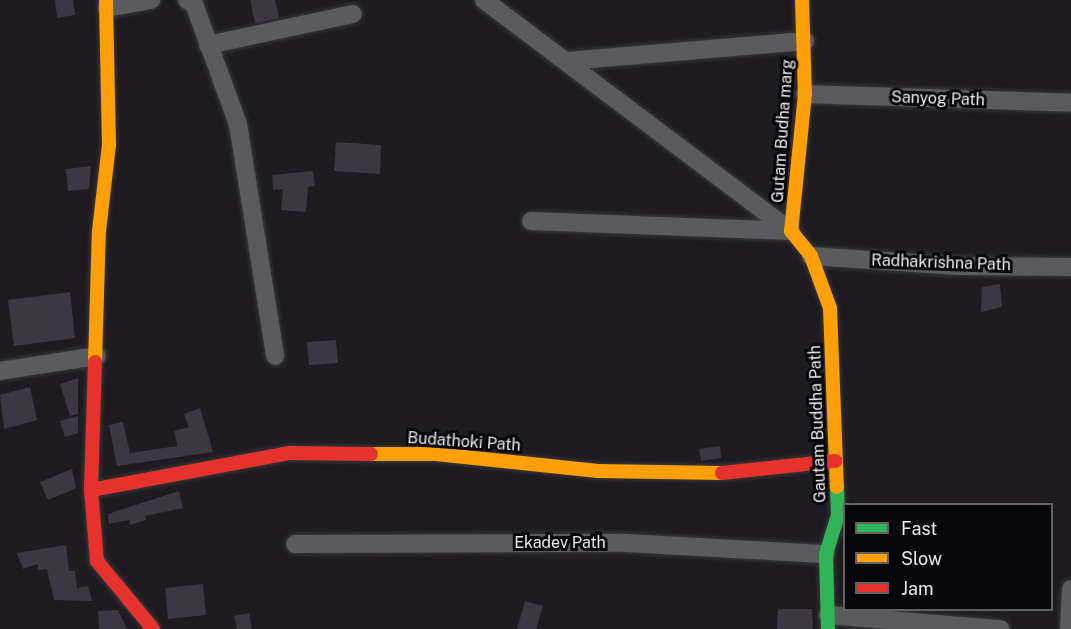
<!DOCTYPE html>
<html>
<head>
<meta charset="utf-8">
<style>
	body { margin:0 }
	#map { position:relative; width:1071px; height:629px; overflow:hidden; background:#1e1c20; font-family:"Public Sans",sans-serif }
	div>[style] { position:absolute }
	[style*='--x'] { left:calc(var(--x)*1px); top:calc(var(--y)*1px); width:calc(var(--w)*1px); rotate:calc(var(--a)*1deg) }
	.building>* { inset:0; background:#3c3742 }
	.roads { filter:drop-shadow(0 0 2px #39373a) drop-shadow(0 0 2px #39373a) }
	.street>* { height:18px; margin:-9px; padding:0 9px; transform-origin:9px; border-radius:9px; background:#5b5a5d }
	.fast>* { height:14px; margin:-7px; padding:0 7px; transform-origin:7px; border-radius:7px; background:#30b455 }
	.slow>* { height:14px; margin:-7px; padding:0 7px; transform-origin:7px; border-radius:7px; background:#ff9f0a }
	.jam>* { height:14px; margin:-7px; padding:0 7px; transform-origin:7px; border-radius:7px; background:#e5322d }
	span { translate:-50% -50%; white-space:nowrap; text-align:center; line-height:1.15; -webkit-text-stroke:6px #070608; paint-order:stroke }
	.street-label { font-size:16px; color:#e9e8ec }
	.legend { position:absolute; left:843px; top:503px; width:210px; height:108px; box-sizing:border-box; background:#070608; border:2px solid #616063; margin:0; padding:8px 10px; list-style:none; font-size:18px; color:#e9e8ec }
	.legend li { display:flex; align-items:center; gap:12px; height:30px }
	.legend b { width:30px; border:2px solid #616063 }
</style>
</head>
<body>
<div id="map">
	<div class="building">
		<div style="clip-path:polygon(55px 0,73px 0,75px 15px,57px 18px)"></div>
		<div style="clip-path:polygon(250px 0,275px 0,279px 18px,255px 23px)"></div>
		<div style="clip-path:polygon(336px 142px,381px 145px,380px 174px,334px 171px)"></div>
		<div style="clip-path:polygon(91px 166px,89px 189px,68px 191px,66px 169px)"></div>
		<div style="clip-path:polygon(313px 171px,315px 186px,308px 187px,306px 212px,281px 210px,283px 189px,273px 190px,272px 175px)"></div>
		<div style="clip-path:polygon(1000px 284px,1002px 307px,981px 312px,982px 287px)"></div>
		<div style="clip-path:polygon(70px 292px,75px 338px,14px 346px,8px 300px)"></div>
		<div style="clip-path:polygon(336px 340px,338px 363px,309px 365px,307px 342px)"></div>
		<div style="clip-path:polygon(78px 378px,78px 414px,70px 416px,60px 384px)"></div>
		<div style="clip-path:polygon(30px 387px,37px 420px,4px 429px,0 395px)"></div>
		<div style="clip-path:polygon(200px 408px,213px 452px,117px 466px,109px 425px,123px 422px,130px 453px,177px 446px,174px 431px,189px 427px,184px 414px)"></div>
		<div style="clip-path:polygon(78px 416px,78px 433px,65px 437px,60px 421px)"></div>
		<div style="clip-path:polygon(720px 446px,721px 458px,701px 461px,699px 449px)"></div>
		<div style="clip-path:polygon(72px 469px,76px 488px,48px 500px,40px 482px)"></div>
		<div style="clip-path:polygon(179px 491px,183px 508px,145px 516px,146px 520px,130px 525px,129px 520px,109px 524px,108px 514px)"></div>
		<div style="clip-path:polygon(66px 545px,69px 571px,75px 571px,77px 588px,88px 586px,92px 601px,54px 600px,47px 569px,38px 570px,38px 564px,23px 569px,17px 553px)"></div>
		<div style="clip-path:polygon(203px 584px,206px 615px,168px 619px,165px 588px)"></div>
		<div style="clip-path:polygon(525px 601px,543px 606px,536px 629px,517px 629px)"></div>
		<div style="clip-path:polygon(778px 609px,812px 609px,813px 629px,777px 629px)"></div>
		<div style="clip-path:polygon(118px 610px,127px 629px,99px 629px,98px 611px)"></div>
		<div style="clip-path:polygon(249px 613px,252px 629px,237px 629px,234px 616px)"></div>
	</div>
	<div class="roads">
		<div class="street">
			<div style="--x:187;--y:0;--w:8;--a:30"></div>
			<div style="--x:194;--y:4;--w:128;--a:69.9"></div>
			<div style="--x:238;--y:124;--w:235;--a:80.9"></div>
			<div style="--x:484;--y:0;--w:384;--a:37"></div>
			<div style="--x:107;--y:8;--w:45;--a:-10.3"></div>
			<div style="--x:208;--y:45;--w:148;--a:-12.1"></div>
			<div style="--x:567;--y:61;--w:239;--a:-4.8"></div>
			<div style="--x:805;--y:94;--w:266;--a:1.9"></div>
			<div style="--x:531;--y:221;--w:260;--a:2.2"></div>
			<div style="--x:811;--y:256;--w:148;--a:3.9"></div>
			<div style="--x:959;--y:266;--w:112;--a:0.5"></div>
			<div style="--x:0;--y:371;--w:98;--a:-8.8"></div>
			<div style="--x:295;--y:544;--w:332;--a:-0.2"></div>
			<div style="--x:627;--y:543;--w:199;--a:3.2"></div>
			<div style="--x:828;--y:615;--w:173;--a:4.7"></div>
			<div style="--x:1069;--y:629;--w:40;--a:-87.1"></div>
		</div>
		<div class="fast">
			<div style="--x:828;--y:629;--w:75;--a:-91.5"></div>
			<div style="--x:826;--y:554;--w:41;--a:-72.9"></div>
			<div style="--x:838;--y:515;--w:28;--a:-92"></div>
		</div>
		<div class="slow">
			<div style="--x:802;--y:0;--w:94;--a:88.2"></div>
			<div style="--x:805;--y:94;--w:138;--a:95.8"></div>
			<div style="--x:791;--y:231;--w:32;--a:51"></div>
			<div style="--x:811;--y:256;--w:55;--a:69.9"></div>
			<div style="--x:830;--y:308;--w:179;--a:87.8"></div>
			<div style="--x:95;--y:362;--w:131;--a:-88.3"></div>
			<div style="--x:99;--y:231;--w:87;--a:-83.4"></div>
			<div style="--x:109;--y:145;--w:145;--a:-91.2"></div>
			<div style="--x:371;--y:454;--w:65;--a:0"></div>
			<div style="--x:436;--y:454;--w:163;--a:6"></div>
			<div style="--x:598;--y:471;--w:124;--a:0.9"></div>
		</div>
		<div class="jam">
			<div style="--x:95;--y:362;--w:128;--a:91.8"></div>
			<div style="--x:91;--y:490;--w:71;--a:85.2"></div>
			<div style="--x:97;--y:561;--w:88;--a:50.5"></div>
			<div style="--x:722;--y:473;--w:114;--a:-6.1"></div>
			<div style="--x:91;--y:490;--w:201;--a:-10.6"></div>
			<div style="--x:289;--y:453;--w:82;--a:0.7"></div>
		</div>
	</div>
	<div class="street-label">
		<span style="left:938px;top:99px;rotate:2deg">Sanyog Path</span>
		<span style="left:783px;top:131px;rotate:-86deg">Gutam Budha marg</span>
		<span style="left:941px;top:263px;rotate:2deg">Radhakrishna Path</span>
		<span style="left:818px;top:424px;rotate:-92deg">Gautam Buddha Path</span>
		<span style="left:464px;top:442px;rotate:4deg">Budathoki Path</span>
		<span style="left:560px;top:543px">Ekadev Path</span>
	</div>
	<ul class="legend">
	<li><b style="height:8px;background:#30b455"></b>Fast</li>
	<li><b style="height:8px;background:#ff9f0a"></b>Slow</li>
	<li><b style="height:8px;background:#e5322d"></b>Jam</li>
	</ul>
</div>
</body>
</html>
